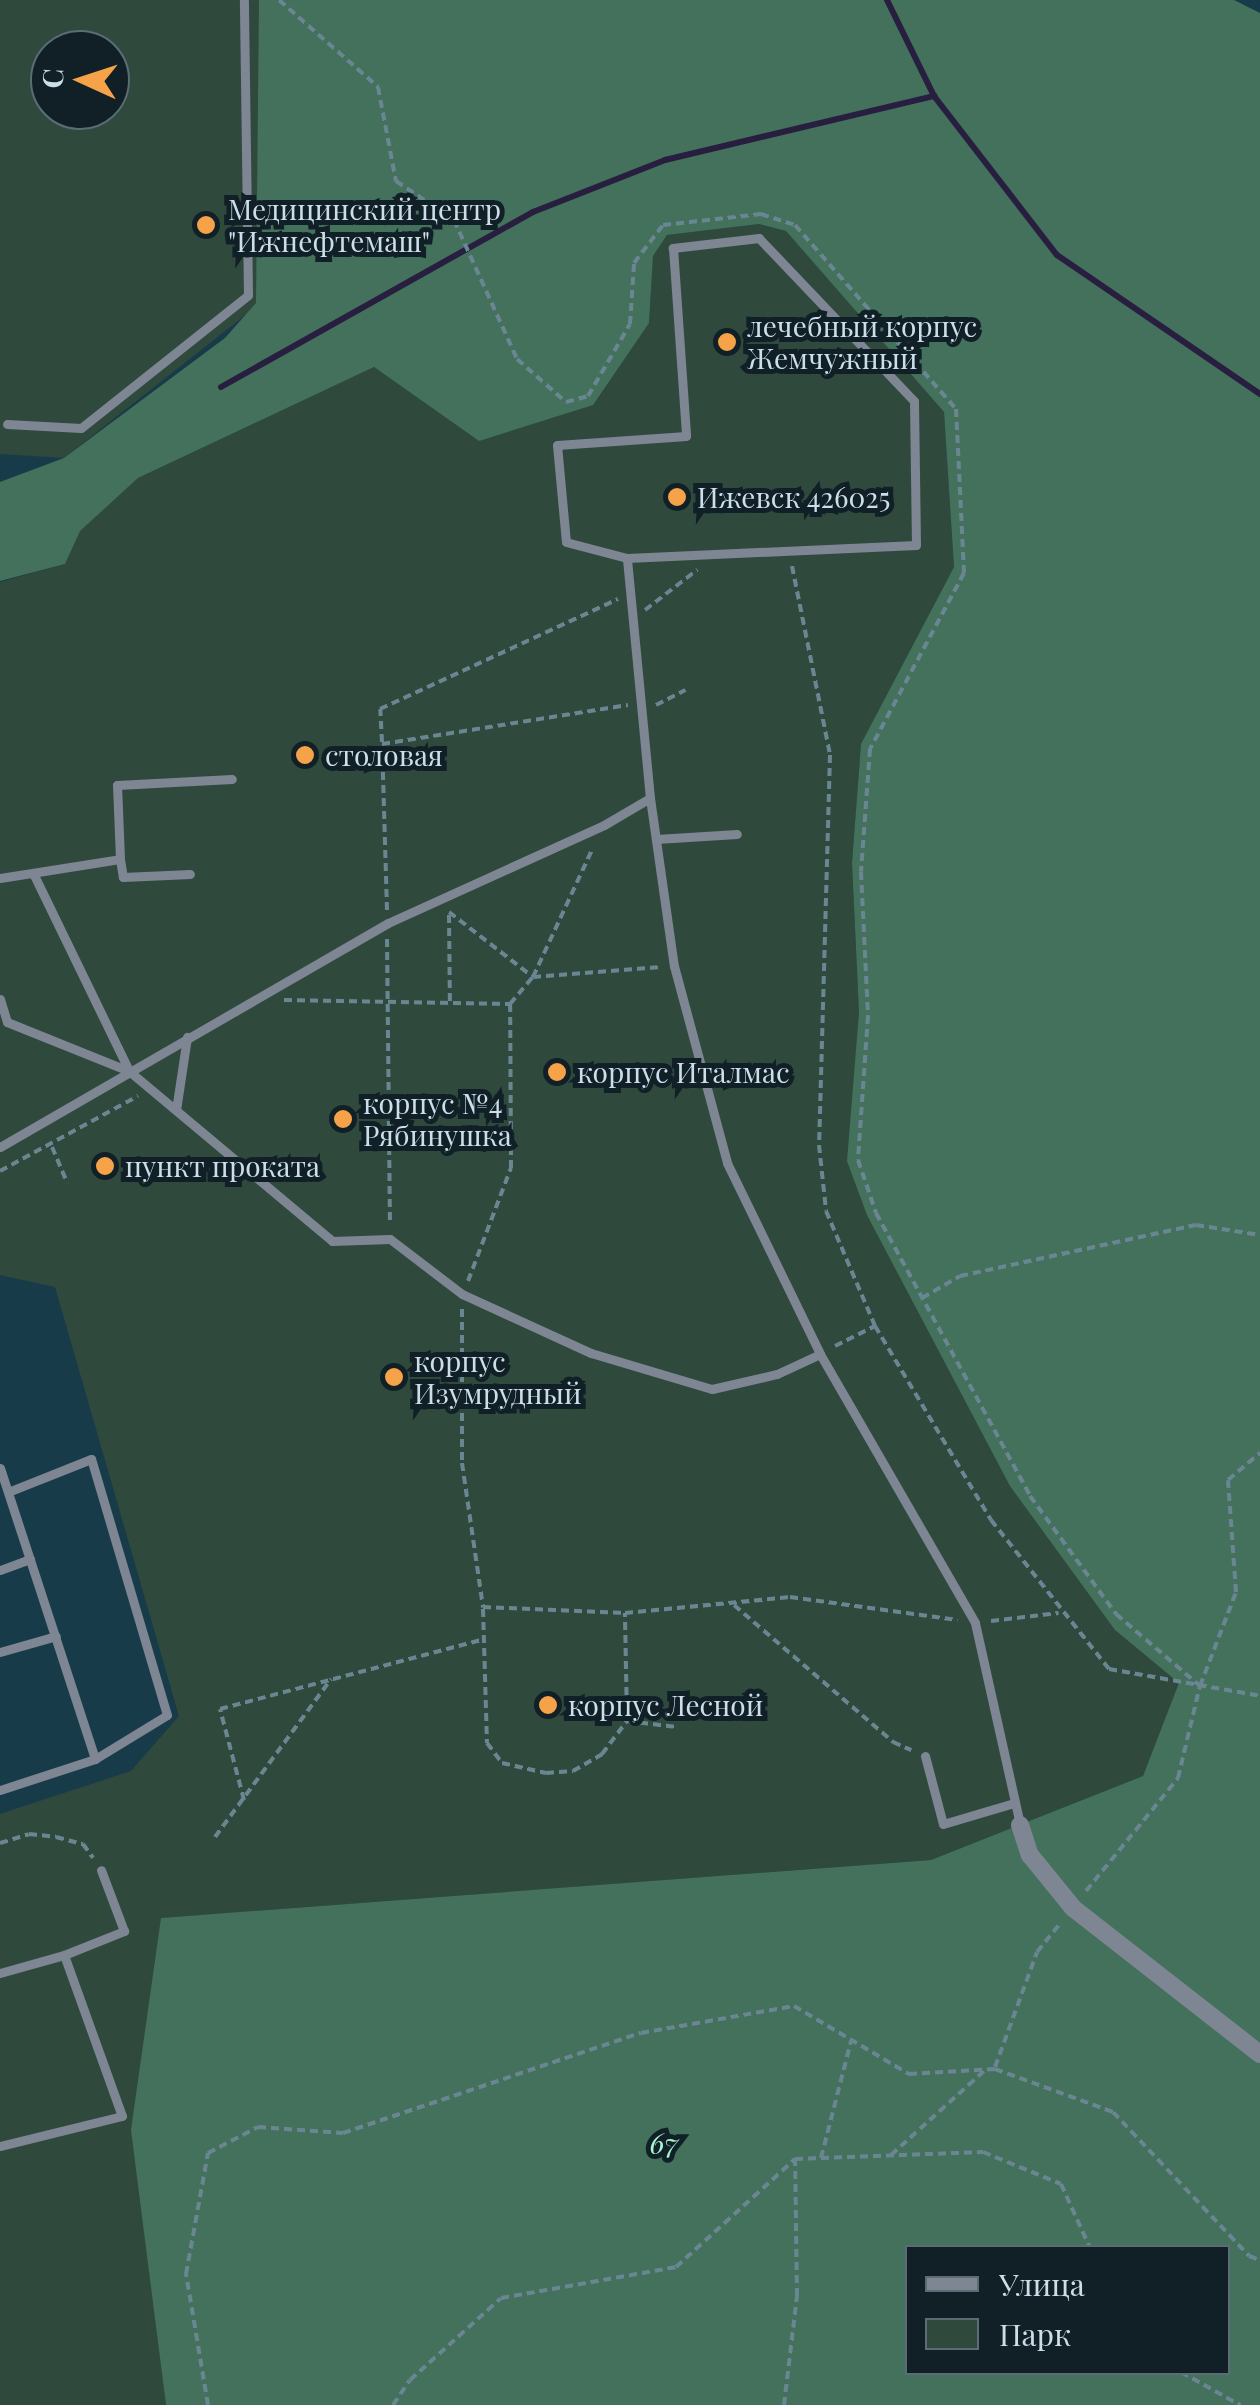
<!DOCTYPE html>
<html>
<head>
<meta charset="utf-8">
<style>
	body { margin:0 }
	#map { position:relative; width:1260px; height:2405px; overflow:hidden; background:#183b4a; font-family:"Playfair Display",serif }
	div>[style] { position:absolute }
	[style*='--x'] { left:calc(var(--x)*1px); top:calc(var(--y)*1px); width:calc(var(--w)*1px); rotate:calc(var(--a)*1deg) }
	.green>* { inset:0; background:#2f4a3d }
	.forest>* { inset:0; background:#43715c }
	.stream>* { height:6px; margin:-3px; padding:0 3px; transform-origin:3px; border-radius:3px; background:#281f40 }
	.path>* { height:4px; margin-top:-2px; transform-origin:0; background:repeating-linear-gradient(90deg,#6b8693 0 8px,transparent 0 13px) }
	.lane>* { height:9px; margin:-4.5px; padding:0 4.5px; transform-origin:4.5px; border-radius:4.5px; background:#7e8693 }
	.street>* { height:18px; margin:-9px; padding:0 9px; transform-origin:9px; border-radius:9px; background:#7e8693 }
	.dots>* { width:28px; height:28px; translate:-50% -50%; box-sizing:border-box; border:5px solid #112027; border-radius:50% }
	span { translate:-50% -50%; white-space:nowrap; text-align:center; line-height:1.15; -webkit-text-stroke:10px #112027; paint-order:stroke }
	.poi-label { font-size:28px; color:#ccdee8 }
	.left { translate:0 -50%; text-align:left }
	.park-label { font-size:28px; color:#a8f5d0; font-style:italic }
	.legend { position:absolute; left:905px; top:2245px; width:325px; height:130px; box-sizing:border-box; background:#112027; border:2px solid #5c6c74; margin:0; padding:12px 18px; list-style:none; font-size:30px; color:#ccdee8 }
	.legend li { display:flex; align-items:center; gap:20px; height:50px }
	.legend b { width:50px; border:2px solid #5c6c74 }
	.north { position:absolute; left:30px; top:30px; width:100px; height:100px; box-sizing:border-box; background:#112027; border:2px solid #5c6c74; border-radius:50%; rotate:273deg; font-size:28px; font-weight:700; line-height:40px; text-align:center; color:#ccdee8 }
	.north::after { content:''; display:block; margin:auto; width:35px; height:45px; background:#f6a248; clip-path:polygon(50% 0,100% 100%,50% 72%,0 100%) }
</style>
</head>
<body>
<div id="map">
	<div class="green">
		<div style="clip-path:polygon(evenodd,0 0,260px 0,262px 302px,64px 458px,0 454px,0 0,50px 50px,110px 50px,110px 110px,50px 110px,50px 50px)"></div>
		<div style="clip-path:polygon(759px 224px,786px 231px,944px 412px,954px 567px,861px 745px,852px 863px,859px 1013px,1115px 1630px,1180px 1683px,1143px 1776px,931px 1860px,162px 1918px,132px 2130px,166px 2405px,0 2405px,0 1814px,131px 1771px,179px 1716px,55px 1287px,0 1275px,0 582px,65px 564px,79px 531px,138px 478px,374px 367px,479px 441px,649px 323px,653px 255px,667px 235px)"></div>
	</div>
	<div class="forest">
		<div style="clip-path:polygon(evenodd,259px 0,1234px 0,1260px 13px,1260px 2405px,166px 2405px,131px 2130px,161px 1918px,931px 1860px,1143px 1776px,1179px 1683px,1115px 1630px,1010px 1486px,867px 1215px,847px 1161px,859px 1013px,852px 863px,861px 744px,954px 567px,944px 412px,786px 231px,759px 224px,667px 235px,653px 256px,649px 323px,593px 405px,479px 441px,374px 367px,138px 478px,80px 531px,65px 564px,0 581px,0 482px,64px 458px,225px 338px,256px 303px,259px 0,908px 2248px,1228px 2248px,1228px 2372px,908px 2372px,908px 2248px)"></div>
	</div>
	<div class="stream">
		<div style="--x:887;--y:0;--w:107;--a:63.9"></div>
		<div style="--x:934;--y:96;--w:201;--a:52.3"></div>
		<div style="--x:1057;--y:255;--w:246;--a:34.4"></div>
		<div style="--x:221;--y:387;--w:358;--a:-29.3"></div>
		<div style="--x:533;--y:212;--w:142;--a:-21.5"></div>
		<div style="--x:665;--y:160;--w:277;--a:-13.4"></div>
	</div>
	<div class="path">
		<div style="--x:279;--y:0;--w:132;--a:41.3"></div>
		<div style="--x:378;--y:87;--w:96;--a:79.2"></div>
		<div style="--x:396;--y:181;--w:70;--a:33.9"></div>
		<div style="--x:454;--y:220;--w:153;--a:65.6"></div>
		<div style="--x:517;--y:359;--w:65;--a:41.3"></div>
		<div style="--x:566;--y:402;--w:23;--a:-15"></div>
		<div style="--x:588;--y:396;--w:83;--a:-59.7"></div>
		<div style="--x:630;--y:324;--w:61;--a:-86.2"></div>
		<div style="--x:634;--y:263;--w:48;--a:-52.7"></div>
		<div style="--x:663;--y:225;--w:99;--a:-6.4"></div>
		<div style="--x:761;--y:214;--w:36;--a:18"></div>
		<div style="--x:795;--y:225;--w:244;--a:48.8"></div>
		<div style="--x:956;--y:409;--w:164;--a:87.2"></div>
		<div style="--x:964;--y:573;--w:200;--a:118.1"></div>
		<div style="--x:870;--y:749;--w:123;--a:94.2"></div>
		<div style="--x:861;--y:872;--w:144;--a:87.2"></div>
		<div style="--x:868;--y:1016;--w:144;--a:94"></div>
		<div style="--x:858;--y:1160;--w:56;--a:71.2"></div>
		<div style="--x:876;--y:1213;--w:322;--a:61.4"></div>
		<div style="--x:1030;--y:1496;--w:146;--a:53.9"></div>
		<div style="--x:1116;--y:1614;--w:111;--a:40.6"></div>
		<div style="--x:792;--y:566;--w:193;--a:78.6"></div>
		<div style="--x:830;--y:755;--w:390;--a:91.6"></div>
		<div style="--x:819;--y:1145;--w:66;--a:83.9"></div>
		<div style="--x:826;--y:1211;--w:125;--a:66.9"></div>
		<div style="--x:875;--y:1326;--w:226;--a:59.1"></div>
		<div style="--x:991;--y:1520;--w:190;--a:51.6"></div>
		<div style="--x:1109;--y:1669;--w:153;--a:10.1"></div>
		<div style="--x:645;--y:610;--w:66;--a:-37.6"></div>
		<div style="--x:656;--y:705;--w:33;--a:-27"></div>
		<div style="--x:382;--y:742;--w:33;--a:-93"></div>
		<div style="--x:380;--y:709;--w:262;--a:-24.8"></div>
		<div style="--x:387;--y:910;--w:166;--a:-91.7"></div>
		<div style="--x:382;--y:744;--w:249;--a:-9"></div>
		<div style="--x:449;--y:912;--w:106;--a:37.7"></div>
		<div style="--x:533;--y:977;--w:142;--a:-65.1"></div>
		<div style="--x:449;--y:915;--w:90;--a:89.4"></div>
		<div style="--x:387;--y:939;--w:286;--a:89.4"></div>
		<div style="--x:284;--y:1000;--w:226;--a:1"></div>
		<div style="--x:510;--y:1004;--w:35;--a:-50"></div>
		<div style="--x:533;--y:977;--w:128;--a:-4.5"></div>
		<div style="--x:52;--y:1147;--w:39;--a:67"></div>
		<div style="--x:0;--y:1171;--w:157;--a:-28.5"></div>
		<div style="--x:468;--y:1281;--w:121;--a:-69.2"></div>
		<div style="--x:511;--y:1168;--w:164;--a:-90.3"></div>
		<div style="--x:922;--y:1298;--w:44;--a:-30.1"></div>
		<div style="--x:960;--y:1276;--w:241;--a:-12.2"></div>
		<div style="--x:1196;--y:1225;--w:65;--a:8.9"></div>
		<div style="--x:462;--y:1309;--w:154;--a:90"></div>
		<div style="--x:462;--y:1463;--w:146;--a:81.7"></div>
		<div style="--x:483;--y:1607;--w:142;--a:2.4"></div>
		<div style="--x:625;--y:1613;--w:166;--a:-5.5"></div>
		<div style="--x:790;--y:1597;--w:169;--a:7.8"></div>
		<div style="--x:835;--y:1346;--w:45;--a:-26.6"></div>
		<div style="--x:734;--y:1605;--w:210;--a:40.7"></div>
		<div style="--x:893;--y:1742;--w:20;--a:24"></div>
		<div style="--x:483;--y:1609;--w:134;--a:88.3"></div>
		<div style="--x:487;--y:1743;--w:25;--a:53"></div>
		<div style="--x:502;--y:1763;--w:45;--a:12.8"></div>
		<div style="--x:546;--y:1773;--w:27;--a:-4"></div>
		<div style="--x:573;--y:1771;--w:34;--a:-30"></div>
		<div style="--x:602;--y:1754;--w:41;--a:-52.9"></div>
		<div style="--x:627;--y:1721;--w:108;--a:-91.1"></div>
		<div style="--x:991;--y:1621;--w:68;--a:-6.7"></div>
		<div style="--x:627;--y:1721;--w:50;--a:6.8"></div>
		<div style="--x:244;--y:1800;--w:94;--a:-104.8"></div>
		<div style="--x:220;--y:1709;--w:270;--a:-14.8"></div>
		<div style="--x:215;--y:1837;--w:196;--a:-53.7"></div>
		<div style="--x:0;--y:1843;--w:30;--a:-17"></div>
		<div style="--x:29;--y:1834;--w:27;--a:6"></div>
		<div style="--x:56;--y:1837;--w:28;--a:15"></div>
		<div style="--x:83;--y:1844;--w:17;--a:54"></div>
		<div style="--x:1086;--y:1891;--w:146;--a:-50.8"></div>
		<div style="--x:1178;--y:1778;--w:95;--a:-76.6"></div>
		<div style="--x:1200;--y:1686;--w:101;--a:-69"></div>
		<div style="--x:1236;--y:1592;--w:112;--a:-94.1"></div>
		<div style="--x:1228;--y:1480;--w:42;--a:-40.2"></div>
		<div style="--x:995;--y:2067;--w:122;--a:-69.9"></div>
		<div style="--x:1037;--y:1952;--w:38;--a:-51"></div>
		<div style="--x:891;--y:2155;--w:125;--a:-42.1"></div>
		<div style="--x:821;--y:2158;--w:121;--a:-75.6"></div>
		<div style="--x:1181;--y:2372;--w:68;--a:29.2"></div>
		<div style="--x:208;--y:2405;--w:133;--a:-99.5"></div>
		<div style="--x:186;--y:2274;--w:123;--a:-79.7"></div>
		<div style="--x:208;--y:2153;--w:56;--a:-27.5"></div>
		<div style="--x:258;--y:2127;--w:85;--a:4"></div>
		<div style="--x:343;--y:2133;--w:314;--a:-18.6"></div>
		<div style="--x:641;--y:2033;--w:155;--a:-10"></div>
		<div style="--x:794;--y:2006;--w:134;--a:30.6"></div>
		<div style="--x:909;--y:2074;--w:86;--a:-3.3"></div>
		<div style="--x:995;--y:2069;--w:126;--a:20"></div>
		<div style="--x:1113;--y:2112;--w:198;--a:46.6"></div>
		<div style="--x:1249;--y:2256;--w:12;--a:20"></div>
		<div style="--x:393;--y:2405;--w:30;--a:-56"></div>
		<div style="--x:410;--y:2380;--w:122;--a:-42"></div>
		<div style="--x:501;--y:2298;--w:178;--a:-10"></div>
		<div style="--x:676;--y:2267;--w:161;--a:-42.2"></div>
		<div style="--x:795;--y:2159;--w:188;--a:-2.1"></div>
		<div style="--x:983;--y:2152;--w:84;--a:22.3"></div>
		<div style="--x:1061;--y:2184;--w:70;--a:65.6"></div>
		<div style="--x:784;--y:2405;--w:110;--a:-83.2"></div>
		<div style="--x:797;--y:2296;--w:135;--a:-90.8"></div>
	</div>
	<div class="lane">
		<div style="--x:7;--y:424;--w:74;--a:3.1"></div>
		<div style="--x:81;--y:428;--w:213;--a:-38.5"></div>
		<div style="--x:248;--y:295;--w:295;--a:-90.8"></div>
		<div style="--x:650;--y:798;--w:170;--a:81.9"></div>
		<div style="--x:674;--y:966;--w:204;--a:74.9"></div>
		<div style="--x:727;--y:1163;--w:212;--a:64"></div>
		<div style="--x:820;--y:1354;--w:310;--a:60"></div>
		<div style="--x:975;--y:1623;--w:207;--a:77.4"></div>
		<div style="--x:656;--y:839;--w:81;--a:-3.5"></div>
		<div style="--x:120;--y:859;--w:74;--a:-92.3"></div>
		<div style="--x:117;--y:785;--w:115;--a:-3"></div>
		<div style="--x:33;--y:873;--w:220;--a:64.1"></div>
		<div style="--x:0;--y:878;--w:121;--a:-9"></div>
		<div style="--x:120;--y:859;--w:18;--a:81"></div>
		<div style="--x:123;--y:877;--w:67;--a:-2.6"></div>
		<div style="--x:0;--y:999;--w:24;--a:73"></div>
		<div style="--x:7;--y:1022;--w:131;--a:21.9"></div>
		<div style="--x:129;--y:1071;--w:265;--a:39.9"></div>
		<div style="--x:332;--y:1241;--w:58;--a:-2"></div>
		<div style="--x:390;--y:1239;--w:91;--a:37.4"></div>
		<div style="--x:462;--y:1294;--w:142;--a:24.6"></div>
		<div style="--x:591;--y:1353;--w:126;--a:16.6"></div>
		<div style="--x:712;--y:1389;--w:67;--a:-13"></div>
		<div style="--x:777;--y:1374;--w:47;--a:-24.9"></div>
		<div style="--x:176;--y:1110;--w:74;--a:-81.4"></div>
		<div style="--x:0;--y:1147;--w:448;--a:-30"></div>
		<div style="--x:388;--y:923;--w:237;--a:-24.4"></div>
		<div style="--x:604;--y:825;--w:53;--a:-30.4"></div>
		<div style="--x:650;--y:798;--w:241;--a:-95.5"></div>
		<div style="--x:627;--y:558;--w:289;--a:-2.6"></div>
		<div style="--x:916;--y:545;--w:144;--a:-90.8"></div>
		<div style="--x:914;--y:401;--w:225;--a:-133.6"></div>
		<div style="--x:759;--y:238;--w:87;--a:173.4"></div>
		<div style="--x:673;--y:248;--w:188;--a:86"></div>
		<div style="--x:686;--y:436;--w:129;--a:176"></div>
		<div style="--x:557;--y:445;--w:97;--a:84.7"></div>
		<div style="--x:566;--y:542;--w:63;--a:14.7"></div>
		<div style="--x:0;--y:1468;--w:306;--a:71.9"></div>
		<div style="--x:0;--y:1570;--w:32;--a:-20"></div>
		<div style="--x:0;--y:1652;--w:58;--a:-15.9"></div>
		<div style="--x:925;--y:1756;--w:70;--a:75.2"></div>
		<div style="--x:943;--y:1824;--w:74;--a:-16.5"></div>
		<div style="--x:0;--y:1790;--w:100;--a:-18.1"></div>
		<div style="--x:95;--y:1759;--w:84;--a:-31.4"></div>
		<div style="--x:167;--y:1715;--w:267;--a:-106.5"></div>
		<div style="--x:91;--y:1459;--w:89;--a:158.3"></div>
		<div style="--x:64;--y:1955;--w:65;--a:-21.8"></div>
		<div style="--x:124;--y:1931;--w:65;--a:-110.7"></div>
		<div style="--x:0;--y:1973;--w:66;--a:-15.7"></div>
		<div style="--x:64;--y:1955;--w:171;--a:70.2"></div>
		<div style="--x:122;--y:2116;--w:126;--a:166.2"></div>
	</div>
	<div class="street">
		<div style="--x:1020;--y:1825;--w:32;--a:72"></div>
		<div style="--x:1030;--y:1855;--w:68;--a:50.9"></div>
		<div style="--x:1073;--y:1908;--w:237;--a:38"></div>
	</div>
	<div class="dots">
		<div style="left:206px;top:225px;background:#f6a248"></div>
		<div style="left:727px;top:342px;background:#f6a248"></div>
		<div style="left:677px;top:497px;background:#f6a248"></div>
		<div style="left:305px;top:755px;background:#f6a248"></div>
		<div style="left:557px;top:1072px;background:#f6a248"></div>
		<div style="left:343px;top:1119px;background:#f6a248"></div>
		<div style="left:105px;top:1166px;background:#f6a248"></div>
		<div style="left:394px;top:1377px;background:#f6a248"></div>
		<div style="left:548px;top:1705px;background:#f6a248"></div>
	</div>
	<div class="poi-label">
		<span class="left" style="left:228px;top:225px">Медицинский центр<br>"Ижнефтемаш"</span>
		<span class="left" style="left:747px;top:342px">лечебный корпус<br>Жемчужный</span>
		<span class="left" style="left:697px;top:497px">Ижевск 426025</span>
		<span class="left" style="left:325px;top:755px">столовая</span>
		<span class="left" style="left:577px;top:1072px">корпус Италмас</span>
		<span class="left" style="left:363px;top:1119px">корпус №4<br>Рябинушка</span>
		<span class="left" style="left:125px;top:1166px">пункт проката</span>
		<span class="left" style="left:414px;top:1377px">корпус<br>Изумрудный</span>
		<span class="left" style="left:568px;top:1705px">корпус Лесной</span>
	</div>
	<div class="park-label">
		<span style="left:664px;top:2143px">67</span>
	</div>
	<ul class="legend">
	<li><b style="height:12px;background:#7e8693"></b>Улица</li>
	<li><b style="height:28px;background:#2f4a3d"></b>Парк</li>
	</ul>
	<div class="north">С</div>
</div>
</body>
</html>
